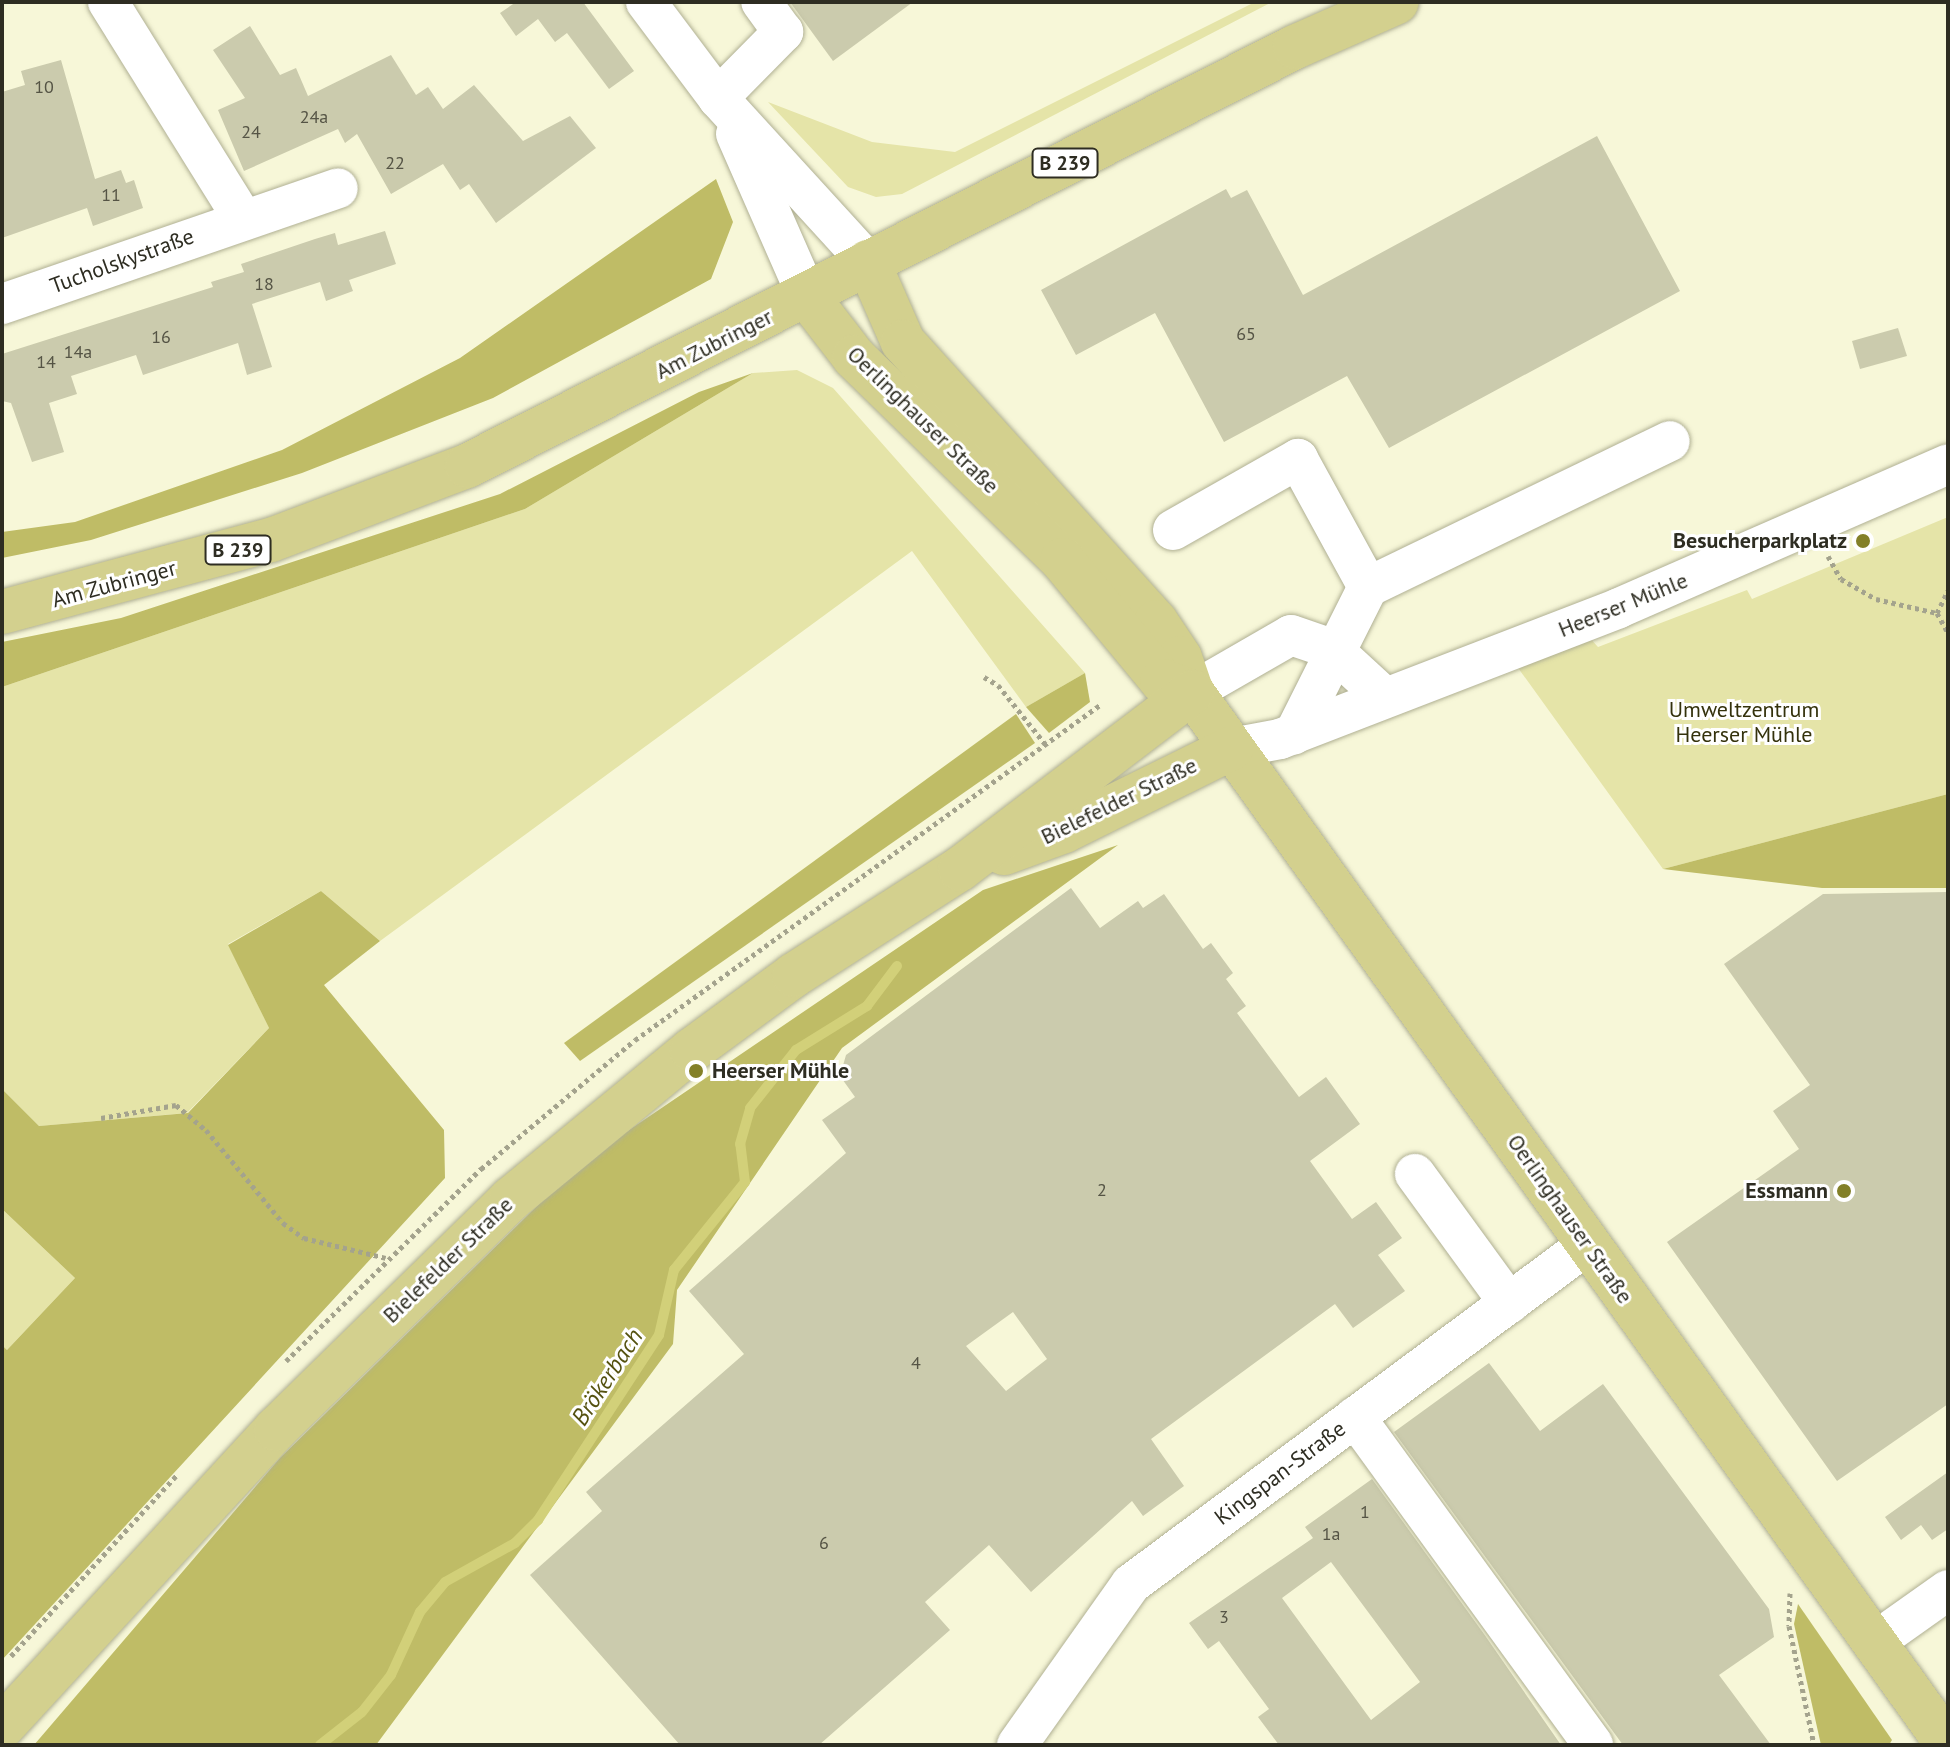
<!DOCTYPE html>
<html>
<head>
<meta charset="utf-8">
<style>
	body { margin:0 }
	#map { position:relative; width:1950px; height:1747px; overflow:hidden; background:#f7f7d8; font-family:"PT Sans",sans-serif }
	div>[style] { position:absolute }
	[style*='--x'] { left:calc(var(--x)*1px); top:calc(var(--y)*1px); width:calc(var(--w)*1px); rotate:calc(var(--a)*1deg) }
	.green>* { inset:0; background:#e5e4a8 }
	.forest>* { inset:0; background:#bfbc66 }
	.stream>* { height:10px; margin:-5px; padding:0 5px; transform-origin:5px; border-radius:5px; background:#d2d079 }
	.building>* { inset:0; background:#cbcbad }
	.path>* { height:5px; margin-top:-2.5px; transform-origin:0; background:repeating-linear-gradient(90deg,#a4a38d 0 4px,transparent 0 8px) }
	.roads { filter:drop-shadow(0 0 2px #b0b093) drop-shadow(0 0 2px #b0b093) }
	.minor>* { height:40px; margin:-20px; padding:0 20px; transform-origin:20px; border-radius:20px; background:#fff }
	.major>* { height:44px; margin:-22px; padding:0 22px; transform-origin:22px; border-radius:22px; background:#d3d08e }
	.dots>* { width:22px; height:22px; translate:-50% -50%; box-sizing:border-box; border:4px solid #fff; border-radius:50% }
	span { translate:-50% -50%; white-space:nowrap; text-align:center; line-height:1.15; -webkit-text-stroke:6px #fff; paint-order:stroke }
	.number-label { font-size:18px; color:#555445 }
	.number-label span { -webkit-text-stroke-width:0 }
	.shield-label span { padding:2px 6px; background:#fff; border:2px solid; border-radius:6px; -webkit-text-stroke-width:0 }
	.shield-label { font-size:20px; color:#2e2d22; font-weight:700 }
	.street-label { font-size:22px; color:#2e2d22 }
	.poi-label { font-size:22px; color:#2e2d22; font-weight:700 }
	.right { translate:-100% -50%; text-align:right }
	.left { translate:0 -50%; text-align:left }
	.park-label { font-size:22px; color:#34320c }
	.water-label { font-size:24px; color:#555210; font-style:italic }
	.frame { position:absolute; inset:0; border:4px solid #2e2d22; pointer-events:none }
</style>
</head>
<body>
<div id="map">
	<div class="green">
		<div style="clip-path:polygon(1255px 2px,1272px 2px,902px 194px,876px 197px,848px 187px,768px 102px,872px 142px,955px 152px)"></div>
		<div style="clip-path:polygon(797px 370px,833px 388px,1085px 673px,1026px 707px,912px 551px,380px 941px,321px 891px,228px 944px,269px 1028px,187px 1113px,39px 1126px,2px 1089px,2px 687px,525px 509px,753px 373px)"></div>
		<div style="clip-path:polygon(1948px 517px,1948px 794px,1663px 869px,1516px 665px,1588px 636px,1598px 647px,1747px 590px,1752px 599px)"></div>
		<div style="clip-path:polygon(2px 1209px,75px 1278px,7px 1350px,2px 1345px)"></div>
	</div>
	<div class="forest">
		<div style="clip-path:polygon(716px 179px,733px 222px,711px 279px,493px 398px,302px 473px,91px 540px,2px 558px,2px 532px,75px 522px,282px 450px,460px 358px)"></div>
		<div style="clip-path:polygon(753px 373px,525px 509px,2px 687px,2px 642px,121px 618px,500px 494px,699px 392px)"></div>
		<div style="clip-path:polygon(1085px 673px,1090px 702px,1049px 733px,1026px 707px)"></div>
		<div style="clip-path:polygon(1016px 714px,1035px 743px,580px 1061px,564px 1043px)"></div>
		<div style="clip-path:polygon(1948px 794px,1948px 888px,1822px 888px,1663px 869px)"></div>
		<div style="clip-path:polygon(1118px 845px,842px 1048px,677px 1290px,673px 1344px,376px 1745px,34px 1745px,280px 1458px,582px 1162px,983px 890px)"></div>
		<div style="clip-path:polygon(321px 891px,380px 941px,324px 985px,444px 1130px,445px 1178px,2px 1660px,2px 1345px,7px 1350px,75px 1278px,2px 1209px,2px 1089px,39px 1126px,188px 1113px,269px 1028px,228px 945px)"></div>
		<div style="clip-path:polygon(1798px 1604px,1892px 1740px,1889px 1745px,1821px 1745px,1794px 1624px)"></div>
	</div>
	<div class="stream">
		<div style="--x:320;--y:1745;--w:53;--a:-38.2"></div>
		<div style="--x:362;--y:1712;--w:47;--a:-51.9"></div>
		<div style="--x:391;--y:1675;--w:69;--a:-65.3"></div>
		<div style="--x:420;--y:1612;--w:39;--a:-50"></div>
		<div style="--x:445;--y:1582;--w:80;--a:-29.1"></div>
		<div style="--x:515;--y:1543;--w:33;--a:-45"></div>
		<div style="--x:538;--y:1520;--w:221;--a:-56.8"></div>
		<div style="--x:659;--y:1335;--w:67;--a:-77"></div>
		<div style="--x:674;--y:1270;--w:113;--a:-51.1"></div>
		<div style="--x:745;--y:1182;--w:38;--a:-97"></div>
		<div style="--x:740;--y:1144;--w:37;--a:-74"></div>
		<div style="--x:750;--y:1108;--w:74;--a:-51.6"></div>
		<div style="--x:796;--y:1050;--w:84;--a:-31.8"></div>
		<div style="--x:867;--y:1006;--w:50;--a:-53.1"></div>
	</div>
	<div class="building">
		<div style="clip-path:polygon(516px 2px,583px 2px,634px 71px,609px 89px,567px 33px,555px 42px,538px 19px,516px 36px,500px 13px)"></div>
		<div style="clip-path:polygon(790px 2px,913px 2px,833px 61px)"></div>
		<div style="clip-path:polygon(250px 26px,280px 75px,296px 68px,308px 96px,391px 55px,416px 95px,428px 87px,443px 109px,474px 85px,523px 141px,570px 116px,596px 148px,496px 223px,469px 184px,460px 190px,443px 164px,391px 194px,357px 134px,345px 143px,338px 129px,244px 171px,218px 110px,245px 98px,213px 50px)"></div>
		<div style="clip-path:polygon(61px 60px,95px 179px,121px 170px,126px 183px,134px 180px,143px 208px,93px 226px,87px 208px,2px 238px,2px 92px,25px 85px,21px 71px)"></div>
		<div style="clip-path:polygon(1597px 136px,1680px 291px,1389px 448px,1347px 376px,1224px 442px,1155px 313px,1076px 355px,1041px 290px,1226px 189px,1231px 198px,1247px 190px,1303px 295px)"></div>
		<div style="clip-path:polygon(385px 231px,396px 264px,349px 280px,353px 291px,326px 301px,320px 282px,252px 304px,272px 367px,247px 375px,238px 343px,143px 375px,136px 355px,71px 376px,77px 394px,49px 403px,64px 452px,32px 462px,11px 403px,2px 401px,2px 354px,213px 287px,211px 282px,244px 272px,241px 264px,315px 239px,335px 233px,338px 245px)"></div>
		<div style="clip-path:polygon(1898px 328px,1907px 356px,1860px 369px,1852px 341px)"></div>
		<div style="clip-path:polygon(evenodd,1071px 888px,1100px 928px,1138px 901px,1143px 908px,1164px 894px,1203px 949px,1211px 943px,1233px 973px,1226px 979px,1246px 1006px,1237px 1013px,1299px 1097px,1326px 1077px,1360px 1124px,1310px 1161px,1352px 1219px,1376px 1202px,1402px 1238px,1378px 1255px,1405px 1291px,1353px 1328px,1335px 1304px,1151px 1439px,1184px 1486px,1143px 1516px,1132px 1501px,1031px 1592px,989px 1545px,925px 1602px,950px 1630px,819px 1745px,680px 1745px,530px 1575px,602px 1511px,586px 1492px,744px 1354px,689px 1291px,846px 1153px,822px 1120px,855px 1097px,840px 1076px,846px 1055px,1071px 888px,1013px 1312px,1047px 1359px,1006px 1391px,966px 1346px,1013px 1312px)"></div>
		<div style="clip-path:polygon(1948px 892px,1948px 1404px,1837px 1481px,1667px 1242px,1799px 1149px,1773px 1111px,1810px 1085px,1724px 964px,1823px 894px)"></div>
		<div style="clip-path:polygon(1489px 1363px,1540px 1431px,1603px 1384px,1769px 1609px,1774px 1637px,1719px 1675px,1771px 1745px,1623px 1745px,1394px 1432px)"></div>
		<div style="clip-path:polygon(1948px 1472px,1948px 1529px,1932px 1540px,1921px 1525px,1901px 1540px,1885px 1517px)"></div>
		<div style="clip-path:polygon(evenodd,1372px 1479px,1484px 1634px,1561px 1745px,1279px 1745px,1258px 1717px,1269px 1709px,1219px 1641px,1208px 1649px,1189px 1623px,1313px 1538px,1305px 1527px,1372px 1479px,1331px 1562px,1420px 1682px,1371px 1720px,1282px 1598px,1331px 1562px)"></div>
	</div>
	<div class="path">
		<div style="--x:1828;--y:556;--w:26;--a:61"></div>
		<div style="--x:1841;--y:579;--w:40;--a:29.7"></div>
		<div style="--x:1876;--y:599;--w:63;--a:12.9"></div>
		<div style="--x:1937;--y:613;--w:23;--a:61"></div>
		<div style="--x:1937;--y:613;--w:25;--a:-64"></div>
		<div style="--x:984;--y:677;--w:16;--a:30"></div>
		<div style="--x:998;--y:685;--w:77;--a:51.3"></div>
		<div style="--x:101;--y:1118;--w:76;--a:-9.8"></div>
		<div style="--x:176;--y:1105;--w:39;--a:40"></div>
		<div style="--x:206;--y:1130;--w:121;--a:50.4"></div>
		<div style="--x:283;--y:1223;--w:26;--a:36"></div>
		<div style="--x:304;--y:1238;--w:84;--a:13.7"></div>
		<div style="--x:286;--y:1361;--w:274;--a:-44.6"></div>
		<div style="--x:481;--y:1169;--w:201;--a:-40"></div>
		<div style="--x:635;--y:1040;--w:573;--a:-35.77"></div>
		<div style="--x:1790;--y:1593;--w:33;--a:92"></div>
		<div style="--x:1789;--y:1626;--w:122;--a:78.1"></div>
		<div style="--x:11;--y:1656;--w:246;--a:-47.5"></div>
	</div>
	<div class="roads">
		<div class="minor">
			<div style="--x:108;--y:2;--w:253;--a:58.1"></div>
			<div style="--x:646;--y:2;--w:120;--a:53.1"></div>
			<div style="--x:718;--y:98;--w:222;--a:47.6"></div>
			<div style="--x:718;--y:98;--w:93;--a:-45.4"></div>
			<div style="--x:783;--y:32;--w:37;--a:-126"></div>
			<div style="--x:736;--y:134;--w:177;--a:66.3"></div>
			<div style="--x:2;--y:304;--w:355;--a:-19"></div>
			<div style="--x:1173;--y:530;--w:144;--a:-29.6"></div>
			<div style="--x:1298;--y:459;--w:146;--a:61.3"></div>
			<div style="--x:1368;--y:587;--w:165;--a:116.7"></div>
			<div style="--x:1368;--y:587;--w:335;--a:-25.8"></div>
			<div style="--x:1192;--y:692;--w:114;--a:-29.9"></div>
			<div style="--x:1291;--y:635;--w:43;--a:18.9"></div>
			<div style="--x:1332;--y:649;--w:68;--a:42.6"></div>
			<div style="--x:1232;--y:748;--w:49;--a:-10.6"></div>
			<div style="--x:1280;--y:739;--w:363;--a:-21.1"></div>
			<div style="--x:1619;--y:608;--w:359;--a:-23.6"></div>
			<div style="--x:1415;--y:1174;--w:160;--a:53.9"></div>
			<div style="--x:1355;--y:1417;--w:405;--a:54"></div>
			<div style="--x:1876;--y:1641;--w:88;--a:-35.3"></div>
			<div style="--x:1017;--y:1745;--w:197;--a:-54.7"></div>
			<div style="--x:1131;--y:1584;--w:568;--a:-36.63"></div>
		</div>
		<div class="major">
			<div style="--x:868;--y:262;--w:87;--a:66.4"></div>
			<div style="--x:903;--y:342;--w:377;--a:47.9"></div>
			<div style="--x:1156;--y:622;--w:43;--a:56.3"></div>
			<div style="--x:1180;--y:658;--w:36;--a:71"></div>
			<div style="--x:1192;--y:692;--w:1296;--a:54.32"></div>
			<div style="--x:807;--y:296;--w:77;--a:52.4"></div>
			<div style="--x:854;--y:357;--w:291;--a:44.3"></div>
			<div style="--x:1062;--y:560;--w:157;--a:50.4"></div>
			<div style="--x:1162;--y:681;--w:32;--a:20"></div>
			<div style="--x:2;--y:612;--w:278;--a:-15"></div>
			<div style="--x:271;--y:540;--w:210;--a:-20.7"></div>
			<div style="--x:467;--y:466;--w:928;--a:-26.84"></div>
			<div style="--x:1295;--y:47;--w:111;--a:-23.8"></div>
			<div style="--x:1004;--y:853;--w:64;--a:-20.1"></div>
			<div style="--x:1064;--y:831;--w:187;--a:-26.3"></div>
			<div style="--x:2;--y:1727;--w:405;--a:-47.4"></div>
			<div style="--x:276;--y:1429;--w:329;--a:-44.4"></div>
			<div style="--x:511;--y:1199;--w:234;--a:-39.5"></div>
			<div style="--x:692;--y:1050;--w:127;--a:-36.3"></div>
			<div style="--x:794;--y:975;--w:197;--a:-32.6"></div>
			<div style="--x:960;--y:869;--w:292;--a:-37.3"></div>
		</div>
	</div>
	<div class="dots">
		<div style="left:1863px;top:541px;background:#838028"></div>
		<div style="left:696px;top:1071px;background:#838028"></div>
		<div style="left:1844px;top:1191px;background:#838028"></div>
	</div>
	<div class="number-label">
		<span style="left:44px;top:87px">10</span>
		<span style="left:314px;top:117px">24a</span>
		<span style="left:251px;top:132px">24</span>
		<span style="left:395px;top:163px">22</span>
		<span style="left:111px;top:195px">11</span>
		<span style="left:264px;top:284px">18</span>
		<span style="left:1246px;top:334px">65</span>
		<span style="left:161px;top:337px">16</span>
		<span style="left:78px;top:352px">14a</span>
		<span style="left:46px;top:362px">14</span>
		<span style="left:1102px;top:1190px">2</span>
		<span style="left:916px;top:1363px">4</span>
		<span style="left:1365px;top:1512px">1</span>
		<span style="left:1331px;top:1534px">1a</span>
		<span style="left:824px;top:1543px">6</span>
		<span style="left:1224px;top:1617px">3</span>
	</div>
	<div class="shield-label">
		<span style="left:1065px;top:163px">B 239</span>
		<span style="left:238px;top:550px">B 239</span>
	</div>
	<div class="street-label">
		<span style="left:122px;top:261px;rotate:-20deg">Tucholskystraße</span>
		<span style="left:714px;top:344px;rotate:-27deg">Am Zubringer</span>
		<span style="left:923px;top:420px;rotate:44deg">Oerlinghauser Straße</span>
		<span style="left:114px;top:584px;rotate:-15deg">Am Zubringer</span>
		<span style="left:1623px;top:605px;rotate:-22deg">Heerser Mühle</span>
		<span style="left:1119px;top:801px;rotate:-26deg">Bielefelder Straße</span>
		<span style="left:1570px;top:1219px;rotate:55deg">Oerlinghauser Straße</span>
		<span style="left:448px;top:1260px;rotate:-44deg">Bielefelder Straße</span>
		<span style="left:1280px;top:1473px;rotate:-37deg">Kingspan-Straße</span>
	</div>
	<div class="poi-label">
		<span class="right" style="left:1847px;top:541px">Besucherparkplatz</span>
		<span class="left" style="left:712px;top:1071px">Heerser Mühle</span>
		<span class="right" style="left:1828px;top:1191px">Essmann</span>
	</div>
	<div class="park-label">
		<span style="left:1744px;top:722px">Umweltzentrum<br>Heerser Mühle</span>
	</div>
	<div class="water-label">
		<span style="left:607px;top:1377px;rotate:-57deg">Brökerbach</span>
	</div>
	<div class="frame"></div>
</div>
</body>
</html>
